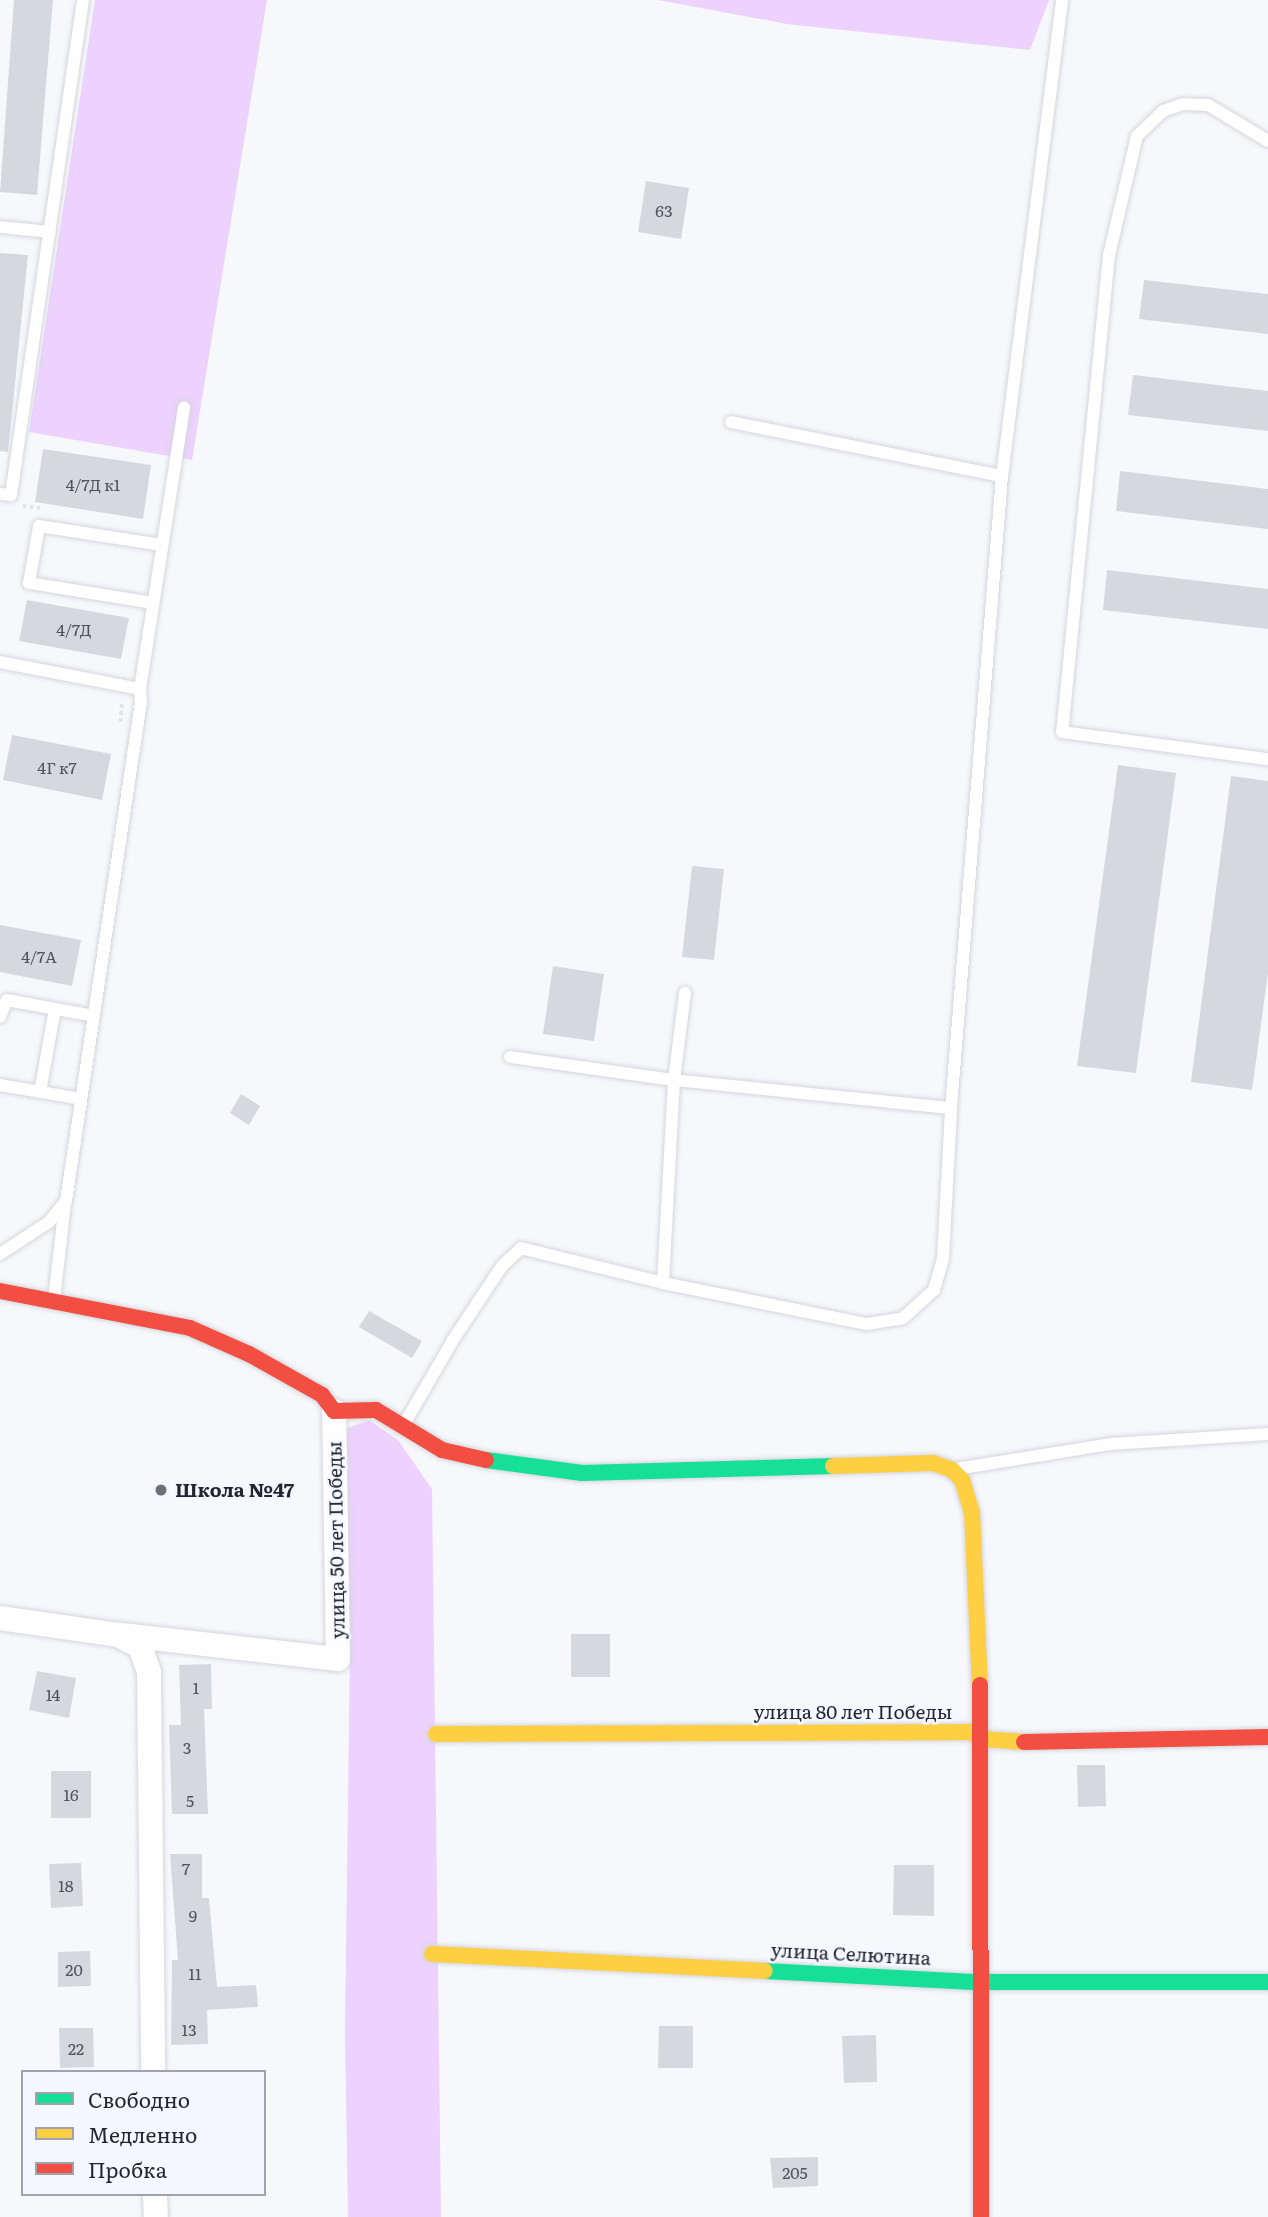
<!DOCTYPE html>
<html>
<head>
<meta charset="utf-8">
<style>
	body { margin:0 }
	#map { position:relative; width:1268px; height:2217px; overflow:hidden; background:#f7f8fc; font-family:Literata,serif }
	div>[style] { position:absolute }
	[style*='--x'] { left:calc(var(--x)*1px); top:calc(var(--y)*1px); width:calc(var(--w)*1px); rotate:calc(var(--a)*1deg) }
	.forest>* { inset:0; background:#ecd2fd }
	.building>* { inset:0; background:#d5d9dd }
	.path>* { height:3.5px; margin-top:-1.75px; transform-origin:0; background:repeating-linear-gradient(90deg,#e2e3e4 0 3.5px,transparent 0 7px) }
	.roads { filter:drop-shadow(0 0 2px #d4d6dc) drop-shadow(0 0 2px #d4d6dc) }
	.lane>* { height:12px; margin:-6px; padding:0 6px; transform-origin:6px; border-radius:6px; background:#fefeff }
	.street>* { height:24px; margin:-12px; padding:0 12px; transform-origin:12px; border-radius:12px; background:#fefeff }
	.fast>* { height:16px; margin:-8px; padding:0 8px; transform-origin:8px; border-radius:8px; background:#16e098 }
	.slow>* { height:16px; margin:-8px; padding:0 8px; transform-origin:8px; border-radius:8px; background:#ffcf43 }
	.jam>* { height:16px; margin:-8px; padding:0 8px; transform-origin:8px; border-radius:8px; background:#f24e42 }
	.dots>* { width:19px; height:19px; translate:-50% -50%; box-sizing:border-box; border:4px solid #f4f7ff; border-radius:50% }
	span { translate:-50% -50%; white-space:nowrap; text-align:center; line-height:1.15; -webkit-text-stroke:5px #f4f7ff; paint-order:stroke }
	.number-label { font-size:16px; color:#505359 }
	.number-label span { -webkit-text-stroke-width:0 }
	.poi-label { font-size:19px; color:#23262d; font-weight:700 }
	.left { translate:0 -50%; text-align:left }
	.street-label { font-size:19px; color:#23262d }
	.legend { position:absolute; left:21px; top:2070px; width:245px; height:126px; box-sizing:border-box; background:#f4f7ff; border:2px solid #a0a3ab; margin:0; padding:9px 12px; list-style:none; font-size:21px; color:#23262d }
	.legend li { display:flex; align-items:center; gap:14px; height:35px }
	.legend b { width:35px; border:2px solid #a0a3ab }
</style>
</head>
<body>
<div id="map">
	<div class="forest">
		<div style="clip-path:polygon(95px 0,267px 0,192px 460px,29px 432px)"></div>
		<div style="clip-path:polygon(658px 0,1049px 0,1030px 50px,787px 24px)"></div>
		<div style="clip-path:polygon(369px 1420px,398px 1440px,432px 1489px,441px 2217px,348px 2217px,345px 2032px,350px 1647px,335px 1433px)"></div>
	</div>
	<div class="building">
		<div style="clip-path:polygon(14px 0,53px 0,37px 195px,0 192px)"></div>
		<div style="clip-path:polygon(646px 181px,689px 188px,681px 239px,638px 232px)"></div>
		<div style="clip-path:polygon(0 253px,28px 255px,8px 452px,0 451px)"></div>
		<div style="clip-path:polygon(1144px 280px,1268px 294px,1268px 334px,1139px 319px)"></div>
		<div style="clip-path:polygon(1133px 375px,1268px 391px,1268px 431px,1128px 415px)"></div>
		<div style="clip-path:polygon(43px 449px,151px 465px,143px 519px,35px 502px)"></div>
		<div style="clip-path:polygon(1120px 471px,1268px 489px,1268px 529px,1116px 511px)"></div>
		<div style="clip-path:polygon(1107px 570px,1268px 589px,1268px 629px,1103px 610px)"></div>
		<div style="clip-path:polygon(27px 600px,129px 618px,121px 659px,19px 641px)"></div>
		<div style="clip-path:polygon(12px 735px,111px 754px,102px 800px,3px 780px)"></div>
		<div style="clip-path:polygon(1118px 765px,1176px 773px,1136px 1073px,1077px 1066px)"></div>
		<div style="clip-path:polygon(1231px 776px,1268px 781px,1268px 973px,1252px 1090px,1191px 1082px)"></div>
		<div style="clip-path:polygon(692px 866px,724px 869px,714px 960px,682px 957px)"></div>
		<div style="clip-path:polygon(0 925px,81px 940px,72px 986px,0 972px)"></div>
		<div style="clip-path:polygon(553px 966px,604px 974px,594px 1041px,543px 1034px)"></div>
		<div style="clip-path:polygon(241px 1094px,260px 1106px,249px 1125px,230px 1113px)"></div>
		<div style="clip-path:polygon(369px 1311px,422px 1341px,412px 1358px,359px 1327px)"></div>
		<div style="clip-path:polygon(571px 1634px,610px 1634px,610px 1677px,571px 1677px)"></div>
		<div style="clip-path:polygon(211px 1664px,212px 1709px,204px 1709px,208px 1814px,172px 1814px,169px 1725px,181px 1725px,179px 1665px)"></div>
		<div style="clip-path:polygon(37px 1671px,76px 1678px,69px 1718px,29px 1710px)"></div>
		<div style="clip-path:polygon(1077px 1765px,1105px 1765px,1106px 1806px,1078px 1807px)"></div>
		<div style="clip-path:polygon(51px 1771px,91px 1771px,91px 1818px,51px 1818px)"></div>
		<div style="clip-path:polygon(170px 1854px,202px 1854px,202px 1898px,209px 1898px,217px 1987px,256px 1985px,258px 2007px,207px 2010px,208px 2044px,171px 2045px,172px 1960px,178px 1960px)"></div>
		<div style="clip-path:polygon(81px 1863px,83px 1906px,51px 1908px,49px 1864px)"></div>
		<div style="clip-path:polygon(894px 1865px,934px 1865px,934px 1916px,893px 1915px)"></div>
		<div style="clip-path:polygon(90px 1951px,91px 1986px,58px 1987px,58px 1952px)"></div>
		<div style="clip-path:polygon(659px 2026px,693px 2026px,693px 2068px,658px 2068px)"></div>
		<div style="clip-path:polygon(59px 2028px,93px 2028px,94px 2067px,60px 2068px)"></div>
		<div style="clip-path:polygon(876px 2035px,877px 2082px,844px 2083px,842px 2036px)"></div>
		<div style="clip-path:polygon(818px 2157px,818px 2186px,773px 2188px,770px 2158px)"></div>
	</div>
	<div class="path">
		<div style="--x:23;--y:506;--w:17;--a:7"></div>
		<div style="--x:120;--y:722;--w:20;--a:-84"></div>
	</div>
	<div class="roads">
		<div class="lane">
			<div style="--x:1268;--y:141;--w:70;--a:-149"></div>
			<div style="--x:1208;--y:105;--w:25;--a:-178"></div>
			<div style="--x:1183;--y:104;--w:21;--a:161"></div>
			<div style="--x:1163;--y:111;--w:36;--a:136"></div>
			<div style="--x:1137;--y:136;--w:122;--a:103.2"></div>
			<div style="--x:1109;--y:255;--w:479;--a:95.6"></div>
			<div style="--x:1062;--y:732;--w:208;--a:7.5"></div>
			<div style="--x:0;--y:227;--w:50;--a:5.7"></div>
			<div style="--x:731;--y:422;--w:276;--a:11.3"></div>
			<div style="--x:0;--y:494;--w:11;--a:5"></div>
			<div style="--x:11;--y:495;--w:500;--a:-81.72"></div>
			<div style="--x:153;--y:603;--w:126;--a:-170.8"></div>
			<div style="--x:29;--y:583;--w:58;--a:-80"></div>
			<div style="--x:39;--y:526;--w:124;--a:8.8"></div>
			<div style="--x:0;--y:662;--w:143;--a:10.9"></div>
			<div style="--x:140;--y:689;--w:13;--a:86"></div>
			<div style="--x:141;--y:702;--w:505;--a:98.55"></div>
			<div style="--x:66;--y:1201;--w:27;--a:129"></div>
			<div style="--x:49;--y:1222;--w:59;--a:146.9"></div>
			<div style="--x:140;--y:689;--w:285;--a:-81.1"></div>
			<div style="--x:0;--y:1017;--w:18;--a:-68"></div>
			<div style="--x:7;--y:1000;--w:88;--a:10.4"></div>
			<div style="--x:510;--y:1057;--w:166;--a:8"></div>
			<div style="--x:674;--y:1080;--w:278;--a:5.8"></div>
			<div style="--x:0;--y:1085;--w:82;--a:9.8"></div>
			<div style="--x:40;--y:1092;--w:84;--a:-79.8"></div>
			<div style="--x:663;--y:1283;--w:203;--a:-86.9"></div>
			<div style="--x:674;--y:1080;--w:88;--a:-82.8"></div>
			<div style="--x:54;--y:1300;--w:97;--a:-83.5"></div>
			<div style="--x:403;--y:1426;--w:99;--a:-59.8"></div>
			<div style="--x:453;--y:1340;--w:89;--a:-56.5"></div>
			<div style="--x:502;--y:1266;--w:26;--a:-43"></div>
			<div style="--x:521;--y:1248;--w:146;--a:13.8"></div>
			<div style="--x:663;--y:1283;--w:208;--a:11.4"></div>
			<div style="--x:867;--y:1324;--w:36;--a:-9"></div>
			<div style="--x:903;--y:1318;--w:42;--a:-42.1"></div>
			<div style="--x:934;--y:1290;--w:33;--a:-74"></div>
			<div style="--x:943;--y:1258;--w:150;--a:-86.9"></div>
			<div style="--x:951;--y:1108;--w:634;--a:-85.39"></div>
			<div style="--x:1002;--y:476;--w:480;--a:-82.8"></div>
			<div style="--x:956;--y:1469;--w:156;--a:-9.2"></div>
			<div style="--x:1110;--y:1444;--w:158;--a:-3.6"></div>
		</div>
		<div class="street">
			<div style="--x:0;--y:1618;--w:119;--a:8.2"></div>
			<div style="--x:118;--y:1635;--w:25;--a:27"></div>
			<div style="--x:140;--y:1646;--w:28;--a:71"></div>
			<div style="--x:149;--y:1672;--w:400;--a:89.4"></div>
			<div style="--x:123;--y:1635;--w:216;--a:6.4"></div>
			<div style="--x:338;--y:1659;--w:248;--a:-90.9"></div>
			<div style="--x:155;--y:2194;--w:23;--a:88"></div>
		</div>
		<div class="fast">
			<div style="--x:486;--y:1460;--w:97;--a:7.7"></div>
			<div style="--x:582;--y:1473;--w:251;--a:-1.6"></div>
			<div style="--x:765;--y:1971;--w:213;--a:3"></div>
			<div style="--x:978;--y:1982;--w:290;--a:0"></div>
		</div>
		<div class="slow">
			<div style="--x:833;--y:1466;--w:100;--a:-1.7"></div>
			<div style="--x:933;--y:1463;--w:20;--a:20"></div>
			<div style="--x:952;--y:1470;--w:14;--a:45"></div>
			<div style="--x:962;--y:1480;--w:34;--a:73"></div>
			<div style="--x:972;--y:1512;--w:173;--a:87.4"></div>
			<div style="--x:436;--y:1734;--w:534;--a:-0.21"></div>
			<div style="--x:970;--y:1732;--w:14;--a:30"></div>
			<div style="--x:982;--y:1739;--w:42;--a:4.1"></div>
			<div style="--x:432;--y:1954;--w:333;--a:2.9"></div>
		</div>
		<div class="jam">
			<div style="--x:0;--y:1291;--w:194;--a:11"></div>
			<div style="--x:190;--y:1328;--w:64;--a:23.8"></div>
			<div style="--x:249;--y:1354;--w:84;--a:29.3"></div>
			<div style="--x:322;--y:1395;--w:20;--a:53"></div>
			<div style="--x:334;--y:1411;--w:42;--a:-1.4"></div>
			<div style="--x:376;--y:1410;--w:77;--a:31.2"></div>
			<div style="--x:442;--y:1450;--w:45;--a:12.8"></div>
			<div style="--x:980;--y:1685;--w:532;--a:89.89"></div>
			<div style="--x:1024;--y:1742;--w:244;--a:-1.2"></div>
		</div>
	</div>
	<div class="dots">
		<div style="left:161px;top:1490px;background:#6d7075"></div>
	</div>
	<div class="number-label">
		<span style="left:664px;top:210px">63</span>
		<span style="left:93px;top:484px">4/7Д к1</span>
		<span style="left:74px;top:629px">4/7Д</span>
		<span style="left:57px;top:767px">4Г к7</span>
		<span style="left:39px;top:956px">4/7А</span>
		<span style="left:196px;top:1687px">1</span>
		<span style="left:53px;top:1694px">14</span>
		<span style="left:187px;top:1747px">3</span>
		<span style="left:71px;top:1794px">16</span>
		<span style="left:190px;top:1800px">5</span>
		<span style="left:186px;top:1868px">7</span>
		<span style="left:66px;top:1885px">18</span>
		<span style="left:193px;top:1915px">9</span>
		<span style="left:74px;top:1969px">20</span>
		<span style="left:195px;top:1973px">11</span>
		<span style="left:189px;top:2029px">13</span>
		<span style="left:76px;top:2048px">22</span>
		<span style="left:795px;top:2172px">205</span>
	</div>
	<div class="poi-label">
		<span class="left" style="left:175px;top:1490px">Школа №47</span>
	</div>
	<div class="street-label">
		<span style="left:336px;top:1540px;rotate:-91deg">улица 50 лет Победы</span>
		<span style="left:853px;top:1712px">улица 80 лет Победы</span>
		<span style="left:851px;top:1954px;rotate:3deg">улица Селютина</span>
	</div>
	<ul class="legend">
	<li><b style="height:9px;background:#16e098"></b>Свободно</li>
	<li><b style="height:9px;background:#ffcf43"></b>Медленно</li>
	<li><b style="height:9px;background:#f24e42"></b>Пробка</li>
	</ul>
</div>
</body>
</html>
